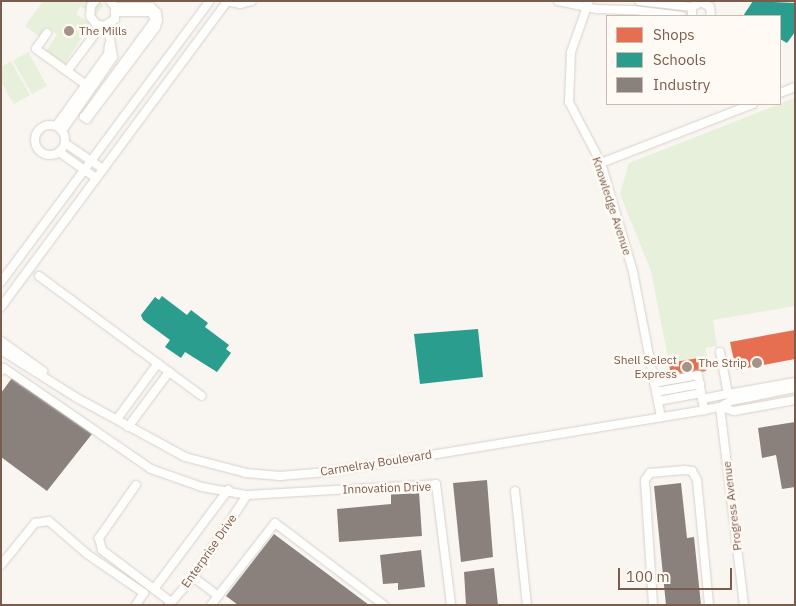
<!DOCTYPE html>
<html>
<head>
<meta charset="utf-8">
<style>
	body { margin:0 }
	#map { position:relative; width:796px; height:606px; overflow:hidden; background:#f9f5f0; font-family:"IBM Plex Sans",sans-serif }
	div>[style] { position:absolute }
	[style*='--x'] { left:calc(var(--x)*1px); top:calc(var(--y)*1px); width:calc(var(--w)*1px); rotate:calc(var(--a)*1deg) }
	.green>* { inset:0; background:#e7f0db }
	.shops>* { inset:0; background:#e76f51 }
	.schools>* { inset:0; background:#2a9d8f }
	.industry>* { inset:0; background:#8a817c }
	.roads { filter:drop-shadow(0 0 1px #d7d1cb) drop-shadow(0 0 1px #d7d1cb) }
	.minor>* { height:8px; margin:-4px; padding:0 4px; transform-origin:4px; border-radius:4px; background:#fefefd }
	.minor>.ring { margin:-4px; padding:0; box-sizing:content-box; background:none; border:8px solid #fefefd; border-radius:50% }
	.dots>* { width:14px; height:14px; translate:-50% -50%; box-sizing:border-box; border:2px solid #fffaf3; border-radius:50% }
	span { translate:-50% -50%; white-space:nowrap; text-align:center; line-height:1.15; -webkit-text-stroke:5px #fffaf3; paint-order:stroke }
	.poi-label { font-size:12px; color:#7a5c4d }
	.left { translate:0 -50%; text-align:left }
	.right { translate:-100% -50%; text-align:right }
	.street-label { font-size:12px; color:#7a5c4d }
	.frame { position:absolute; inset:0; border:2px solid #7a5c4d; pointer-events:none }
	.legend { position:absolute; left:606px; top:15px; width:175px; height:90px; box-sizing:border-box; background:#fffaf3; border:1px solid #cabbb1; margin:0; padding:6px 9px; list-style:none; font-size:15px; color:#7a5c4d }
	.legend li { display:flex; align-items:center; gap:10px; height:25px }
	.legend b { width:25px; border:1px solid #cabbb1 }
	.scale { position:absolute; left:618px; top:568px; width:114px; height:22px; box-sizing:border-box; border:2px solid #7a5c4d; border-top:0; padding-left:6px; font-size:15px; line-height:18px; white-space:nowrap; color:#7a5c4d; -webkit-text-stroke:4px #fffaf3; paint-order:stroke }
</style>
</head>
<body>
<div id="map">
	<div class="green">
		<div style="clip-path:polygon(43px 1px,99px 1px,104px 5px,95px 16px,80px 6px,76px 14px,91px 24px,64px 65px,46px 51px,57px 35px,47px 27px,40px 37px,25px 26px)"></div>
		<div style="clip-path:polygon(28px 52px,47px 86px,32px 94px,13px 61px)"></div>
		<div style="clip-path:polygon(11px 61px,30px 95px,14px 104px,1px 82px,1px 67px)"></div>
		<div style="clip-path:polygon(795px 98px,795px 306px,713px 320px,717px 346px,705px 348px,707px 356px,669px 363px,651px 271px,620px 194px,629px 163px)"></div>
	</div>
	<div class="shops">
		<div style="clip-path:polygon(795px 330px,795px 359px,736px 370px,730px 342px)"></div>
		<div style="clip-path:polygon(704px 357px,706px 371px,671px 377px,669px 363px)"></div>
	</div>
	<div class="schools">
		<div style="clip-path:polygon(753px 1px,795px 3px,795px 32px,787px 43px,780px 39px,780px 16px,743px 16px)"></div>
		<div style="clip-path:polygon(162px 296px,187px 315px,191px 310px,208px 323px,205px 327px,229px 345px,226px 349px,231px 353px,217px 372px,185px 352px,181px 358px,165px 347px,170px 340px,143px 320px,141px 315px,155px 297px,159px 300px)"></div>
		<div style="clip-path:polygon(478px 329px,483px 377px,420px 384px,414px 334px)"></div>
	</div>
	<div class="industry">
		<div style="clip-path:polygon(12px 378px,92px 434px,47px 491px,1px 457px,1px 393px)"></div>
		<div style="clip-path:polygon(795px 422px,795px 487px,782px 489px,776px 455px,762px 458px,758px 428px)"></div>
		<div style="clip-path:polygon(487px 480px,493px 557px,461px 562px,453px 483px)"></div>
		<div style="clip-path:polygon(681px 483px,687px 538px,694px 537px,701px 605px,666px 605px,654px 486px)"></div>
		<div style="clip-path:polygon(419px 492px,422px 536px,339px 542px,337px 509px,391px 504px,391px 494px)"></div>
		<div style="clip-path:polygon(274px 534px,369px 605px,238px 605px,226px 596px)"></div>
		<div style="clip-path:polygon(421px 550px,425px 587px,398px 590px,398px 583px,383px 584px,380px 555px)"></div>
		<div style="clip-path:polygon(494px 568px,498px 605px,466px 605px,464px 572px)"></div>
	</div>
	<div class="roads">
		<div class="minor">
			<div style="--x:95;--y:1;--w:6;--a:129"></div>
			<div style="--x:91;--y:6;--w:10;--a:96"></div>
			<div style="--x:90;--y:16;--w:10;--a:53"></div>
			<div style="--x:96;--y:24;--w:8;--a:14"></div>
			<div style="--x:104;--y:26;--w:13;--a:-32"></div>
			<div style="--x:115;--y:19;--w:12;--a:-90"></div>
			<div style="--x:115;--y:7;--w:8;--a:-130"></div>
			<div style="--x:225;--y:1;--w:15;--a:11"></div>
			<div style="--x:240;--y:4;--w:12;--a:-14"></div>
			<div style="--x:558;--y:1;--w:40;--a:12"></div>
			<div style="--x:597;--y:9;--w:37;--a:2"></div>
			<div style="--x:634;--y:10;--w:48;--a:7.1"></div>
			<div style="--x:589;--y:1;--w:54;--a:109.4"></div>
			<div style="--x:571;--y:52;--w:50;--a:92.3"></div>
			<div style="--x:569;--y:102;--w:69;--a:62.3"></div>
			<div style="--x:601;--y:163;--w:114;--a:73.6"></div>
			<div style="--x:633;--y:272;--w:148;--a:79.1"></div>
			<div style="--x:639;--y:1;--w:53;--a:6.5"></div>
			<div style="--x:115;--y:7;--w:36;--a:0"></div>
			<div style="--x:151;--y:7;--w:8;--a:45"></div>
			<div style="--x:157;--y:13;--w:7;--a:82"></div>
			<div style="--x:158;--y:20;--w:7;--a:106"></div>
			<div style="--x:156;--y:27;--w:115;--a:126.9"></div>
			<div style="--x:87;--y:119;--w:4;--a:-146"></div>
			<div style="--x:84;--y:117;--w:120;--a:-53.8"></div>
			<div style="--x:155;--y:20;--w:9;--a:-117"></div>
			<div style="--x:151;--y:12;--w:35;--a:180"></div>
			<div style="--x:692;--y:16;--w:9;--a:-90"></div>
			<div style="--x:692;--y:7;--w:10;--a:-29"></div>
			<div style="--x:701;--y:2;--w:10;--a:29"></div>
			<div style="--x:710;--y:7;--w:9;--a:84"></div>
			<div style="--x:47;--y:33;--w:19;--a:125"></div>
			<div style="--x:36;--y:49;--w:65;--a:35.6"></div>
			<div style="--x:67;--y:71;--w:56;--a:-52.9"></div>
			<div style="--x:780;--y:93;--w:16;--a:-22"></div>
			<div class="ring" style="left:35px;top:125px;width:22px;height:22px"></div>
			<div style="--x:56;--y:126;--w:89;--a:-54.2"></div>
			<div style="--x:108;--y:54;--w:9;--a:-84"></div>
			<div style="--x:62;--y:131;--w:90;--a:-55.4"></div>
			<div style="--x:113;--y:57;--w:32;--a:-99"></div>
			<div style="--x:65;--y:143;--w:46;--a:34.4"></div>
			<div style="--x:59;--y:152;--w:45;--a:35.1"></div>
			<div style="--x:601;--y:163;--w:163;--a:-21.2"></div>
			<div style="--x:39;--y:276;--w:202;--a:36.4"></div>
			<div style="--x:1;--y:282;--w:350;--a:-53.4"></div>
			<div style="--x:1;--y:307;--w:380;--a:-53.5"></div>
			<div style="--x:1;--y:341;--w:52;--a:35.5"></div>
			<div style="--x:1;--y:350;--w:90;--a:32.3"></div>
			<div style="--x:77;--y:398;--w:123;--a:28.6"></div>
			<div style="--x:185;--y:457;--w:63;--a:14.7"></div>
			<div style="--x:246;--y:473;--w:34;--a:5"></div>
			<div style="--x:280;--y:476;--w:47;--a:-4.9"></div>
			<div style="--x:327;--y:472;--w:382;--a:-9.3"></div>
			<div style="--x:704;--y:410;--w:16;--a:-11"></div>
			<div style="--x:720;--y:407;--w:13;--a:-29"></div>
			<div style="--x:731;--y:401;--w:65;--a:-11.5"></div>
			<div style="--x:720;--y:352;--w:43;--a:79.2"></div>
			<div style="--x:728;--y:394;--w:68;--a:-10.2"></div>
			<div style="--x:1;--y:371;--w:4;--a:-45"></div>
			<div style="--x:4;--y:368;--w:178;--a:34.5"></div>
			<div style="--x:151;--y:469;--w:54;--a:19.4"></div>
			<div style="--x:202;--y:487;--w:46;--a:10.1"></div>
			<div style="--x:247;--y:495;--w:189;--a:-3.3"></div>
			<div style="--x:436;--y:484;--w:122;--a:82.9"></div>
			<div style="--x:654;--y:383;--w:45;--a:-10.3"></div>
			<div style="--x:698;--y:375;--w:36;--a:80"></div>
			<div style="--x:656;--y:392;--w:45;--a:-10.3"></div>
			<div style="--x:702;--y:399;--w:26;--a:-11"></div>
			<div style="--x:658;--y:401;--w:44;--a:-10.5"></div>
			<div style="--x:720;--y:407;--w:199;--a:83.1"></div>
			<div style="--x:720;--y:407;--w:15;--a:16"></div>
			<div style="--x:734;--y:411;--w:62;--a:-10.2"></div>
			<div style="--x:117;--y:419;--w:69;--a:-53.8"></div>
			<div style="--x:128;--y:427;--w:69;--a:-53.3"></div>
			<div style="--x:136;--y:485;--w:65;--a:124.9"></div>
			<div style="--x:99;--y:538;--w:12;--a:76"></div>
			<div style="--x:102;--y:550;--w:86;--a:37"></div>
			<div style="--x:515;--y:491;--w:115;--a:84"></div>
			<div style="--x:1;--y:565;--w:54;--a:-51"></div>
			<div style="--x:35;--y:523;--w:14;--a:-8"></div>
			<div style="--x:49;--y:521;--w:50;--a:41"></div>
			<div style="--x:87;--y:554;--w:69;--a:34.4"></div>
			<div style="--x:144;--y:593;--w:14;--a:124"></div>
			<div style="--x:193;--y:577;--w:31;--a:37"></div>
			<div style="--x:154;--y:589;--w:124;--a:-53.2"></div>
			<div style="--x:169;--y:605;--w:37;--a:-49"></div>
			<div style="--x:193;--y:577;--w:98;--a:-56.6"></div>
			<div style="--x:211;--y:605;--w:104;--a:-52"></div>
			<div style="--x:275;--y:523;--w:136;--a:37"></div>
			<div style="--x:653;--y:605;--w:125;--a:-93.7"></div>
			<div style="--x:645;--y:480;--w:9;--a:-54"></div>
			<div style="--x:650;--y:473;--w:35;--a:-5"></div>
			<div style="--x:685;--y:470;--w:7;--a:8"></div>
			<div style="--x:692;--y:471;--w:10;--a:61"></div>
			<div style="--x:697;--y:480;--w:126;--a:84.5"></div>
		</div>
	</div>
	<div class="dots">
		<div style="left:69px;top:31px;background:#a69286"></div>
		<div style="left:757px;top:363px;background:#a69286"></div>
		<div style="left:687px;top:367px;background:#a69286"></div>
	</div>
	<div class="poi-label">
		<span class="left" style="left:79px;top:31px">The Mills</span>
		<span class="right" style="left:677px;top:367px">Shell Select<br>Express</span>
		<span class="right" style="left:747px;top:363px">The Strip</span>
	</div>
	<div class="street-label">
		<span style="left:612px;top:206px;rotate:72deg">Knowledge Avenue</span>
		<span style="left:376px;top:463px;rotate:-9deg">Carmelray Boulevard</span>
		<span style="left:387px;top:488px;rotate:-2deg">Innovation Drive</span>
		<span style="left:732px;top:506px;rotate:-97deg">Progress Avenue</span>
		<span style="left:209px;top:551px;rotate:-55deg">Enterprise Drive</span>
	</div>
	<div class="frame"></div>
	<ul class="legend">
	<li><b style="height:14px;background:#e76f51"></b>Shops</li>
	<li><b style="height:14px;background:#2a9d8f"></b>Schools</li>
	<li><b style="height:14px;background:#8a817c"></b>Industry</li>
	</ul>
	<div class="scale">100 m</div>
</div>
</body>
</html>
